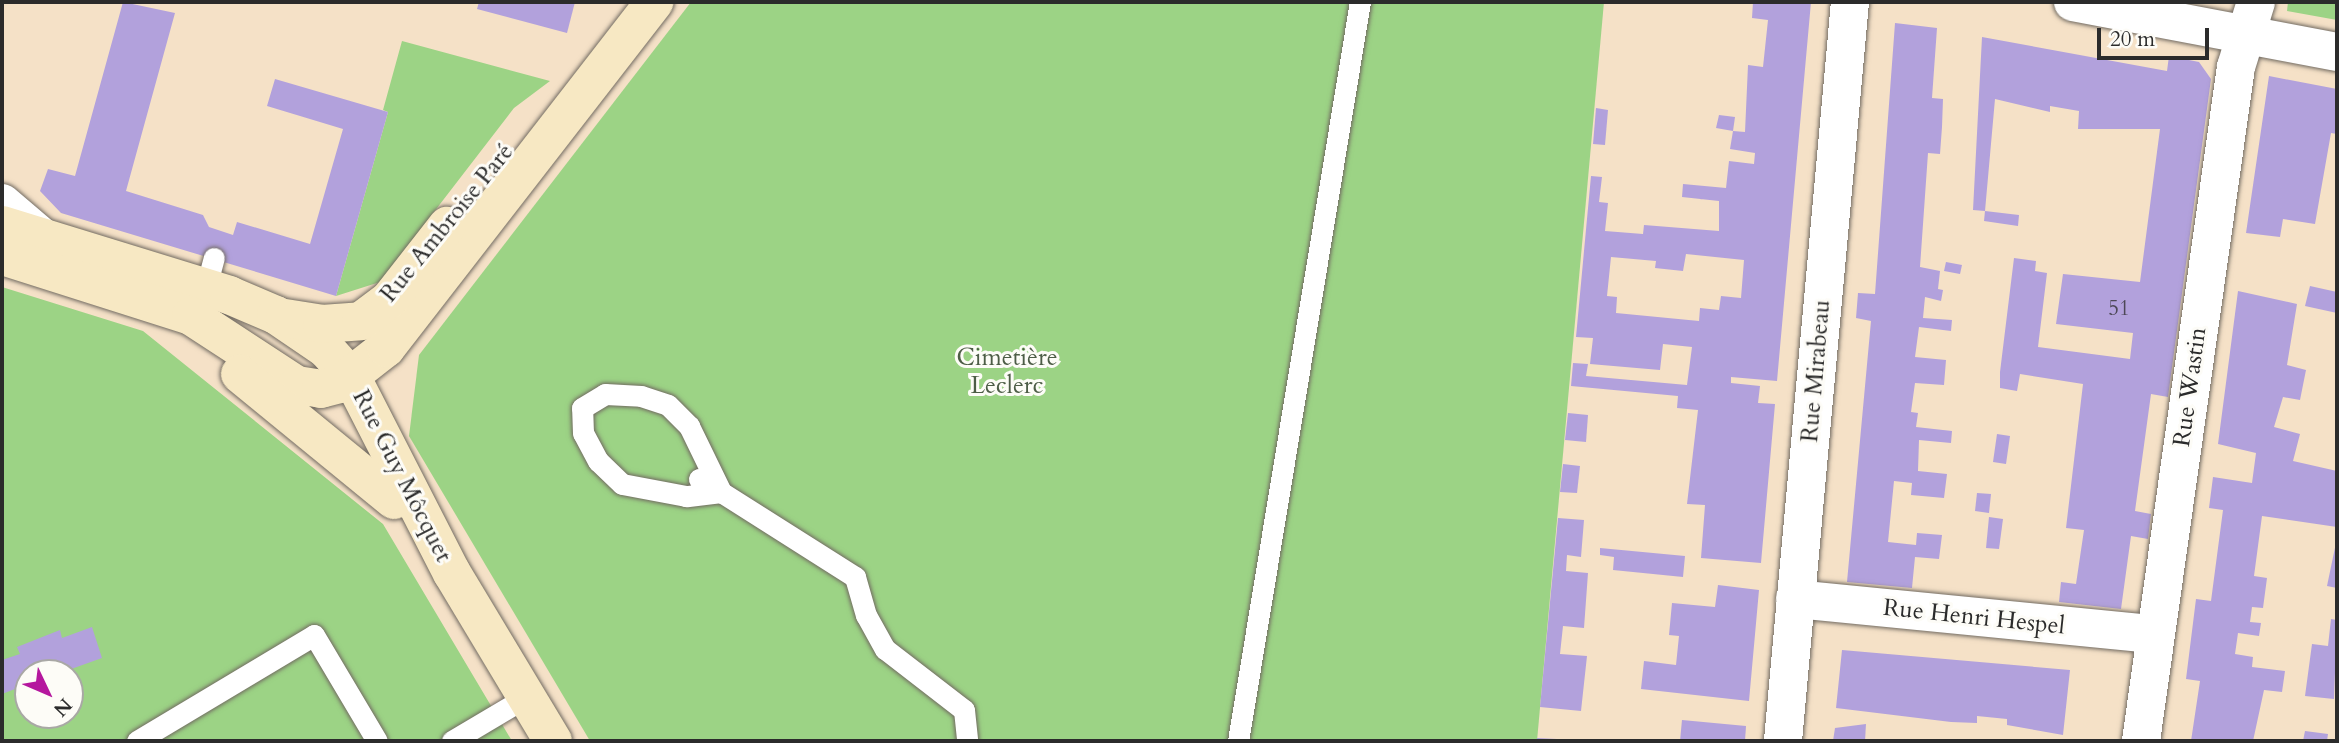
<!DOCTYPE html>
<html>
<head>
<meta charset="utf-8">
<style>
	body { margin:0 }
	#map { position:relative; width:2339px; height:743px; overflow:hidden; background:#f5e1c7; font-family:Cardo,serif }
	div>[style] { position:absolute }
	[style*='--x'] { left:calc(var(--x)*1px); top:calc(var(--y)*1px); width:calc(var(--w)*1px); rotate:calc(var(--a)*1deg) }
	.green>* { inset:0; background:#9cd385 }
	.building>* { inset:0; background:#b2a1dc }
	.roads { filter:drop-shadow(0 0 2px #726b62) drop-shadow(0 0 2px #726b62) }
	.lane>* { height:21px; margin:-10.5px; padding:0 10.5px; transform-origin:10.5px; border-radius:10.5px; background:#fff }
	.street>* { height:38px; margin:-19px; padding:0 19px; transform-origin:19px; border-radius:19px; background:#fff }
	.secondary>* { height:38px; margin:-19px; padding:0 19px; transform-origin:19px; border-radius:19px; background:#f7e8c3 }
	span { translate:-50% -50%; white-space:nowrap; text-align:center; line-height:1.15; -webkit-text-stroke:6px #fdfcf7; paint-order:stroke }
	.number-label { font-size:21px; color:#4d4857 }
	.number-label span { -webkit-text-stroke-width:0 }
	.street-label { font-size:24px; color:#2b2b2b }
	.park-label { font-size:24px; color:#4d5d46 }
	.frame { position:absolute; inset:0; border:4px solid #2b2b2b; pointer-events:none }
	.north { position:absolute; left:14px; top:659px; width:70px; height:70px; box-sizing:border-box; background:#fdfcf7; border:2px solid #a9a8a5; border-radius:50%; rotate:134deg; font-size:19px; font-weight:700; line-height:28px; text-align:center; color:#2b2b2b }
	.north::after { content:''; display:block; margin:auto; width:24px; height:32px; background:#b5179e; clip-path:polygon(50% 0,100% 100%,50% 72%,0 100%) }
	.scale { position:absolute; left:2097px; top:28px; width:112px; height:32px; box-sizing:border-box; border:4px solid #2b2b2b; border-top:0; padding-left:9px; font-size:21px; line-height:24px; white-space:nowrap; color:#2b2b2b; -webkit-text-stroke:5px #fdfcf7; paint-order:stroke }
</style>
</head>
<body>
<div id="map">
	<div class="green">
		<div style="clip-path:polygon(691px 2px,1604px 2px,1537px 741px,590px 741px,409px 436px,419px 355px)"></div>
		<div style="clip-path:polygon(2288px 2px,2337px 2px,2337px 20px,2287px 11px)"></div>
		<div style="clip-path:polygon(402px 41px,550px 81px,514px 108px,380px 282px,336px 296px,388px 112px,383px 110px)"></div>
		<div style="clip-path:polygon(evenodd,2px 287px,143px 331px,383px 524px,512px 741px,2px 741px,2px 287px,28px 673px,70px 673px,70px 715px,28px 715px,28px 673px)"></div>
	</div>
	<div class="building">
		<div style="clip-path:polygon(123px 2px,175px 13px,126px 191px,203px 215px,209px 227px,233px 235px,237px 222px,310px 244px,343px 129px,267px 106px,275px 79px,388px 112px,336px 296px,61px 213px,40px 191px,48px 169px,75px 176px)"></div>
		<div style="clip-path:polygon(479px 2px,575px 2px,567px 33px,477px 9px)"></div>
		<div style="clip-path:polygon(evenodd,1753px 2px,1811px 2px,1777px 381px,1731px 377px,1731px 383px,1760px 386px,1758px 403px,1775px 404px,1761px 563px,1701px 558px,1705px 505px,1687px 504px,1698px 410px,1677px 408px,1678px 396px,1571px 386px,1573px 363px,1588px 364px,1586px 376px,1687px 385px,1692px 347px,1663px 344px,1660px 370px,1590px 364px,1593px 338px,1576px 337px,1591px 176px,1602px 177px,1599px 202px,1608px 203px,1605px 231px,1643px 234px,1644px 225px,1719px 231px,1719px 201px,1682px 197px,1683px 184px,1726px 188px,1729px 161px,1754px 164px,1755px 153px,1730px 149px,1733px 131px,1745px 132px,1748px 65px,1763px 67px,1768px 20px,1752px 18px,1753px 2px,1686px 254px,1744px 260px,1741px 298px,1721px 296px,1719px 310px,1700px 308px,1699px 321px,1616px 313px,1617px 297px,1607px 296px,1611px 257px,1656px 261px,1655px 268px,1683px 271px,1686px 254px)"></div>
		<div style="clip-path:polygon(1895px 23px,1937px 28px,1932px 98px,1943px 99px,1942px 127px,1940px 154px,1928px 153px,1920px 267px,1940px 271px,1938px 289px,1943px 290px,1941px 301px,1925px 297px,1923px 318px,1952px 320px,1951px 331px,1919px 327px,1915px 357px,1946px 360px,1944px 385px,1915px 383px,1911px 412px,1918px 413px,1916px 427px,1952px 431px,1951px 443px,1919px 440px,1918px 471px,1947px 474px,1944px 498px,1911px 495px,1912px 483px,1894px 481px,1888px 542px,1916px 545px,1917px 533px,1942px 535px,1939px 559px,1915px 557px,1912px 588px,1847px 582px,1871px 321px,1856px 318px,1858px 293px,1875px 294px)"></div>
		<div style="clip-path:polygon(1982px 37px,2167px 71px,2169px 56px,2199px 62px,2211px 79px,2168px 397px,2151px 394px,2135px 511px,2151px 514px,2148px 539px,2131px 536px,2121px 609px,2059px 602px,2061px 582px,2076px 584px,2084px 530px,2066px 528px,2083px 384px,2020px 374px,2017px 391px,2000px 388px,2000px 372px,2014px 258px,2036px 261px,2035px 271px,2047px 273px,2038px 347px,2130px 359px,2133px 333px,2056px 324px,2063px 274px,2140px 282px,2160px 129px,2078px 129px,2079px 111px,2050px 106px,2050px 112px,1995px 99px,1985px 211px,1973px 210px)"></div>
		<div style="clip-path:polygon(2269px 76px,2337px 89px,2337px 134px,2331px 133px,2315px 224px,2283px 219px,2280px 237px,2246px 233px)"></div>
		<div style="clip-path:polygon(1596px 108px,1608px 110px,1605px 145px,1593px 144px)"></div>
		<div style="clip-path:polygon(1719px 115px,1735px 117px,1733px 131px,1716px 128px)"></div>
		<div style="clip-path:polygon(1985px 211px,2019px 215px,2018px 226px,1984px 221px)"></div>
		<div style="clip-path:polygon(1946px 262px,1962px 265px,1960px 274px,1944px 271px)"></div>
		<div style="clip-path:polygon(2310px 286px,2337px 292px,2337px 313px,2305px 306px)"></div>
		<div style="clip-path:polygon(2238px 291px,2297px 304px,2287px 365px,2306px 370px,2300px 400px,2283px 397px,2274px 427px,2300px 434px,2293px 461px,2337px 471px,2337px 527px,2262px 516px,2254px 576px,2267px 578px,2263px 608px,2252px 607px,2250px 622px,2261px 623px,2259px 636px,2238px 633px,2235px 654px,2253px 657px,2252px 667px,2285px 671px,2282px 692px,2264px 690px,2253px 741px,2191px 741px,2200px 681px,2186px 679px,2196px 599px,2211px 601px,2223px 510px,2209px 508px,2213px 477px,2252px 483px,2256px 453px,2218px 444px)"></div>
		<div style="clip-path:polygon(1568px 413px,1588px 415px,1586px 442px,1565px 440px)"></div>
		<div style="clip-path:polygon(1997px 434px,2010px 436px,2006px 464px,1993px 462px)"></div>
		<div style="clip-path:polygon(1563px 464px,1580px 466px,1577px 493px,1560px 492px)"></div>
		<div style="clip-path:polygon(1977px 493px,1991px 494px,1989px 513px,1975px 511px)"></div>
		<div style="clip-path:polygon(1989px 517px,2003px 519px,1999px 549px,1986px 548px)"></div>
		<div style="clip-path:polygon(1558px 518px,1584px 520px,1581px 557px,1567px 555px,1566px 571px,1588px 573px,1584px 628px,1563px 626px,1560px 654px,1587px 656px,1581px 711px,1540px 707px)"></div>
		<div style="clip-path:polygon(2337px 538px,2337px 588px,2327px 586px)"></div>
		<div style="clip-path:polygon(1600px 548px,1685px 556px,1683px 577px,1613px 570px,1614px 557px,1600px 555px)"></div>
		<div style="clip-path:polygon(1718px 585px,1759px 590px,1749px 701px,1641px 689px,1644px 661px,1676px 665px,1679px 636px,1669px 635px,1672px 603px,1715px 607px)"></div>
		<div style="clip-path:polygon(2331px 619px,2337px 620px,2334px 699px,2305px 696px,2312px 644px,2328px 646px)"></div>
		<div style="clip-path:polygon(92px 627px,102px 658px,60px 673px,28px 673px,28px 684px,2px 694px,2px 660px,20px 654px,17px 647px,60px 630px,62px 638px)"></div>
		<div style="clip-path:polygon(1842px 650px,2070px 670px,2063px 735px,2007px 725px,2007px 719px,1977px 716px,1977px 723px,1951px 722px,1836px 708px)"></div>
		<div style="clip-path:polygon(1682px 720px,1746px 726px,1745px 741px,1680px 741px)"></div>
		<div style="clip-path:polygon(1866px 724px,1865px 741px,1833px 741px,1835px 728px)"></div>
		<div style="clip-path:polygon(2305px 731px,2328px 734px,2327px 741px,2303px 741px)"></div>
		<div style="clip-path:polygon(1537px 738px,1557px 739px,1557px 741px,1537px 741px)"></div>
	</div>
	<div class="roads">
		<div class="lane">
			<div style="--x:206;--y:287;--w:30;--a:-75"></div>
			<div style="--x:699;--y:479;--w:26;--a:31"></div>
			<div style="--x:721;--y:492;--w:35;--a:173"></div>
			<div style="--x:686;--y:496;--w:65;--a:-169.4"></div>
			<div style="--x:622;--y:484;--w:33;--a:-136"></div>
			<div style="--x:598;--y:461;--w:32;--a:-118"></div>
			<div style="--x:583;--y:433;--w:25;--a:-92"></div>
			<div style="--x:582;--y:408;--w:27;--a:-31"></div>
			<div style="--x:605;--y:394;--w:36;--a:3"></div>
			<div style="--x:641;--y:396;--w:28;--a:18"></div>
			<div style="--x:668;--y:405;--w:30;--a:45"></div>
			<div style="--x:689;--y:426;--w:73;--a:64.1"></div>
			<div style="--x:721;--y:492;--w:159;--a:32.4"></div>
			<div style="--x:855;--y:577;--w:40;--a:74"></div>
			<div style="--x:866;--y:615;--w:39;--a:61"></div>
			<div style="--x:885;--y:649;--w:100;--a:37.7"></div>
			<div style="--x:964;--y:710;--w:31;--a:84"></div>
			<div style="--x:137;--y:741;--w:206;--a:-30.9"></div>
			<div style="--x:314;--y:635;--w:123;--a:59.3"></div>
			<div style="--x:452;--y:741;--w:86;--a:-30.7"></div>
			<div style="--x:1238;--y:741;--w:749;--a:-80.63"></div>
		</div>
		<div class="street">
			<div style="--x:2073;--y:2;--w:269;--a:10.7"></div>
			<div style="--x:2;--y:203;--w:52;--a:40.4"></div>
			<div style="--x:1795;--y:599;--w:361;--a:5.6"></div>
			<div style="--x:1783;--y:741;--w:742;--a:-84.82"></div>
			<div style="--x:2141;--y:741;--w:681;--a:-81.98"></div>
			<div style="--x:2236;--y:67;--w:68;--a:-72.9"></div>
		</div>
		<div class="secondary">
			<div style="--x:2;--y:225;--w:238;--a:17.1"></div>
			<div style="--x:229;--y:295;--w:51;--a:23.1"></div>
			<div style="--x:276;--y:315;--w:60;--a:34.2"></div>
			<div style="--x:326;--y:349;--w:39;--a:48"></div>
			<div style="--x:352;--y:378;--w:219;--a:62.9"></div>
			<div style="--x:452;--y:573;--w:196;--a:59"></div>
			<div style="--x:2;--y:256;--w:198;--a:17.6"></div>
			<div style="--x:191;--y:316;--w:126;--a:33.1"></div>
			<div style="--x:297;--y:385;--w:24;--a:9"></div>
			<div style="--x:321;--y:389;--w:20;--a:-15"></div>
			<div style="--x:340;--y:384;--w:58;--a:-38"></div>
			<div style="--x:386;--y:348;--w:438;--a:-52.2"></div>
			<div style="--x:285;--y:318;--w:37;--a:9"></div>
			<div style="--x:322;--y:324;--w:39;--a:-4"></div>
			<div style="--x:361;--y:321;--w:36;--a:-37"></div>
			<div style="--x:390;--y:299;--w:93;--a:-52"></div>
			<div style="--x:240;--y:374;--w:199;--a:39.3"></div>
		</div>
	</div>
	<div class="number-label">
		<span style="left:2119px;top:309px">51</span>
	</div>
	<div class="street-label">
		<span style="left:447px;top:223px;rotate:-51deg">Rue Ambroise Paré</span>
		<span style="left:1816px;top:371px;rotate:-85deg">Rue Mirabeau</span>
		<span style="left:2190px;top:387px;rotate:-82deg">Rue Wastin</span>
		<span style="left:402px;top:476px;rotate:63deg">Rue Guy Môcquet</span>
		<span style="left:1974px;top:617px;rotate:6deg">Rue Henri Hespel</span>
	</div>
	<div class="park-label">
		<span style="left:1007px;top:372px">Cimetière<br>Leclerc</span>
	</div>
	<div class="frame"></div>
	<div class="north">N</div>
	<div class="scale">20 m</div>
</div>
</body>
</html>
